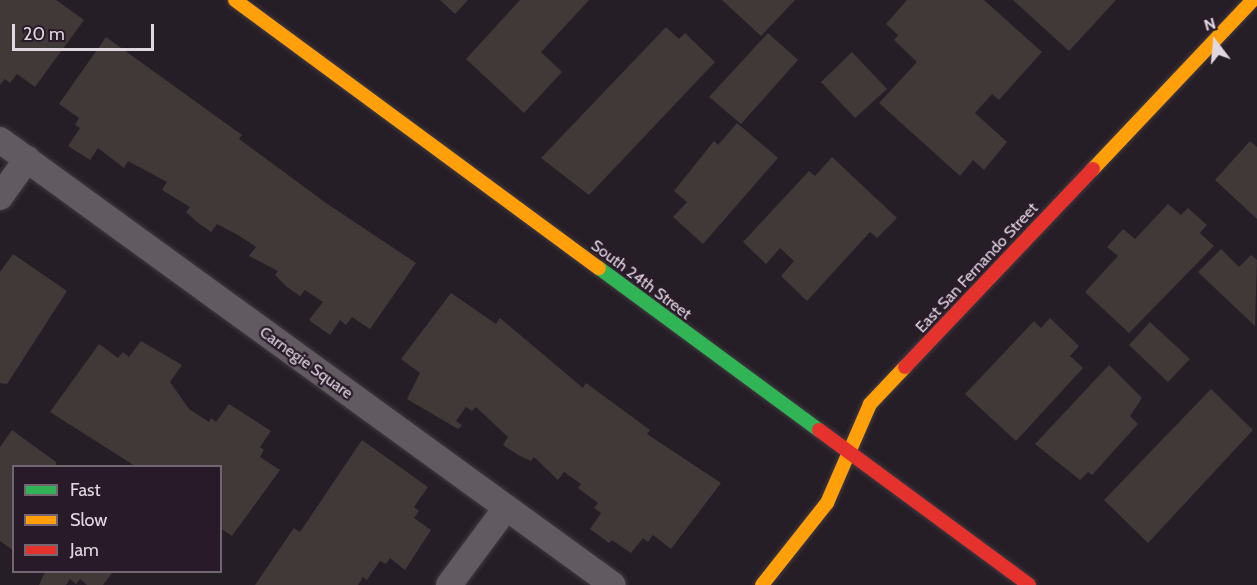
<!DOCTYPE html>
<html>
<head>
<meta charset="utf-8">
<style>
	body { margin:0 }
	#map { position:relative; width:1257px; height:585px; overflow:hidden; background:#261e26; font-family:Cabin,sans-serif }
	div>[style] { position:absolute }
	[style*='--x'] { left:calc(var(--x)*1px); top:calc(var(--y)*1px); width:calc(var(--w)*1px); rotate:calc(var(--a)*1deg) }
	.building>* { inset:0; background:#413838 }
	.roads { filter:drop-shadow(0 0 2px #403941) drop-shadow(0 0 2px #403941) }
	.lane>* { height:26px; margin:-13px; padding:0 13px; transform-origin:13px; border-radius:13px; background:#615a61 }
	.fast>* { height:14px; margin:-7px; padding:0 7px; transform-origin:7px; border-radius:7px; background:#30b455 }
	.slow>* { height:14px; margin:-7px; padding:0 7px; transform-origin:7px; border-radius:7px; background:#ff9f0a }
	.jam>* { height:14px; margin:-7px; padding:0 7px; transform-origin:7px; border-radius:7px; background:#e5322d }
	span { translate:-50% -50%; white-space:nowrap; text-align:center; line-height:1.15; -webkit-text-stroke:4.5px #291a29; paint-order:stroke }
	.street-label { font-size:16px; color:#e1d7e1 }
	.legend { position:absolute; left:12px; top:465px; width:210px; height:108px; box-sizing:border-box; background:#291a29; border:2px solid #736673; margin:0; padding:8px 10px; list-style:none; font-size:18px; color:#e1d7e1 }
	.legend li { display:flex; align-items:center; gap:12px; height:30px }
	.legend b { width:30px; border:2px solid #736673 }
	.north { position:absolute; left:1185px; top:12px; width:60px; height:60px; -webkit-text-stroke:4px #291a29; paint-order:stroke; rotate:344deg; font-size:16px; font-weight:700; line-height:24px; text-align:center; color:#e1d7e1 }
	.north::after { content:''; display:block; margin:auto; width:21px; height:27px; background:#e1d7e1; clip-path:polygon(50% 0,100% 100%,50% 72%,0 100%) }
	.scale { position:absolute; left:12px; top:24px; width:142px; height:27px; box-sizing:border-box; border:3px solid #e1d7e1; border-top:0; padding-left:8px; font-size:18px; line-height:21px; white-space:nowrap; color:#e1d7e1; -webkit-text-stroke:4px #291a29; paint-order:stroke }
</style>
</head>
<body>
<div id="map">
	<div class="building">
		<div style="clip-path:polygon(0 0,56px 0,84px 20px,35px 87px,17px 74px,10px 83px,5px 79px,0 85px)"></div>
		<div style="clip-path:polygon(440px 0,468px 0,455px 14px)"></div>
		<div style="clip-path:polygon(520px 0,589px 0,541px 52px,562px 72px,524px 113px,466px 59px)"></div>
		<div style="clip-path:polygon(722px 0,795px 0,761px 36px)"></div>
		<div style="clip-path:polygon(907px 0,984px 0,1042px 52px,999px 100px,992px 94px,975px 113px,1007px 142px,984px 170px,973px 160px,960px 176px,879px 103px,917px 62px,894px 40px,898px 35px,886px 24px)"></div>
		<div style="clip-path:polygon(1013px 0,1116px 0,1069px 51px)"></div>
		<div style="clip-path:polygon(666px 27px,679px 39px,685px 33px,715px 62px,589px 195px,541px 158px)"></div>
		<div style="clip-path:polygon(768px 33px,798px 60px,741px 124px,709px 97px)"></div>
		<div style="clip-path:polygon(106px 37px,242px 135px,239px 139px,326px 203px,416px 263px,370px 329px,352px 317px,346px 325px,340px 320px,330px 335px,309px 320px,323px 302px,305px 290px,300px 296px,287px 287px,275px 275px,278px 271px,249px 256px,256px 247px,238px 235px,217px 224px,211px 232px,197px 222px,186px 212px,190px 207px,162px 190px,167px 182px,128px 161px,124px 168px,98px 148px,90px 160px,68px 146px,80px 128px,75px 125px,79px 118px,59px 104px)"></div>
		<div style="clip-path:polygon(852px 52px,887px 89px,855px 118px,821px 82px)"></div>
		<div style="clip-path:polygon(737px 123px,778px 158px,703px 244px,673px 217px,687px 202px,674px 191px,714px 141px,718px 145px)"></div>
		<div style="clip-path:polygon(1250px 141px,1257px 147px,1257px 219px,1215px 180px)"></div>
		<div style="clip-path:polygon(832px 157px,897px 218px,877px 238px,870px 232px,807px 301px,781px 276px,794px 261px,780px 248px,766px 264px,743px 242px,809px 171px,815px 176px)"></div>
		<div style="clip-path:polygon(1168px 204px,1181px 215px,1188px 208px,1207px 225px,1200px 233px,1214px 246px,1129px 333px,1085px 292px,1118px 256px,1107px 247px,1123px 229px,1135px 239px)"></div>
		<div style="clip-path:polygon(1221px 249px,1239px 267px,1251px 255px,1257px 260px,1255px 326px,1198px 272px)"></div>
		<div style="clip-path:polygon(13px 254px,67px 291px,7px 384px,0 383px,0 272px)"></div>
		<div style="clip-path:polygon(451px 293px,496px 324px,500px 318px,583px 388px,586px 383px,650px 430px,647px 434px,721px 483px,671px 549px,653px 535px,648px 542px,643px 538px,631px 553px,612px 540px,609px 543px,590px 529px,601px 513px,594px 508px,598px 503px,578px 488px,581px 484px,564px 472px,558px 480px,534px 457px,531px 461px,518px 455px,503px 445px,508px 437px,476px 407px,472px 411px,466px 407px,456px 421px,462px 425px,458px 429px,407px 399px,420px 373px,401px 359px)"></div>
		<div style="clip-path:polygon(1050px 318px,1079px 346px,1070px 356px,1083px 368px,1016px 441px,965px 394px,1034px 321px,1041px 328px)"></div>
		<div style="clip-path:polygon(1150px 322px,1190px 359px,1168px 382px,1129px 345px)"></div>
		<div style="clip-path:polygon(141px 341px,182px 365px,170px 382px,189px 409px,209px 422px,211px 418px,216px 422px,229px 404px,271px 431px,260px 447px,264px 450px,260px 457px,280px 470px,232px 536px,220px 528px,220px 466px,135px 466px,50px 412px,99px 344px,118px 358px,123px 352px,129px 357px)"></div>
		<div style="clip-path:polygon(1109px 365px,1142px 398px,1130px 416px,1138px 424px,1092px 475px,1088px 472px,1080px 480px,1035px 444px)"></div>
		<div style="clip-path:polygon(1211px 389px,1253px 430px,1148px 543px,1104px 500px)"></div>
		<div style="clip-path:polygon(12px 430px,56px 462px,56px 466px,14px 466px,14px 551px,0 541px,0 447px)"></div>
		<div style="clip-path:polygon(362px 440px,428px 487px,414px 507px,419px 511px,414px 518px,431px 530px,405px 570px,390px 558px,386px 564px,380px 561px,367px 580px,363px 577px,358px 585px,255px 585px,294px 528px,300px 532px)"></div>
		<div style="clip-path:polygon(45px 572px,113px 572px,103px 585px,87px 585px,80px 579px,76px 584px,70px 579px,66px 585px,39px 585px)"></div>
	</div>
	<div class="roads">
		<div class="lane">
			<div style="--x:0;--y:140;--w:757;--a:35.98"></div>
			<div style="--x:0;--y:197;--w:47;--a:-54.6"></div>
			<div style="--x:449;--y:585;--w:96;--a:-53.5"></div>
		</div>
		<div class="fast">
			<div style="--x:599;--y:268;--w:273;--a:36.4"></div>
		</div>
		<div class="slow">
			<div style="--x:235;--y:0;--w:452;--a:36.4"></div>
			<div style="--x:1093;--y:169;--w:233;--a:-46.6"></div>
			<div style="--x:762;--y:585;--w:105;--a:-51.6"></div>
			<div style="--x:827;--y:503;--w:108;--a:-66.5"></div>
			<div style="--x:870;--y:404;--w:51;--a:-46.6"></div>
		</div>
		<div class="jam">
			<div style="--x:905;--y:367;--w:273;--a:-46.5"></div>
			<div style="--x:819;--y:430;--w:261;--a:36.4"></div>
		</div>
	</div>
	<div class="street-label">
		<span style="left:977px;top:268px;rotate:-47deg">East San Fernando Street</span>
		<span style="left:641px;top:280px;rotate:37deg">South 24th Street</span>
		<span style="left:306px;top:363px;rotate:36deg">Carnegie Square</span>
	</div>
	<ul class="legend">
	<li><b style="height:8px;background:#30b455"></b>Fast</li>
	<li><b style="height:8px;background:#ff9f0a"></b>Slow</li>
	<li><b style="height:8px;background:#e5322d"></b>Jam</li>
	</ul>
	<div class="north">N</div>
	<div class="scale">20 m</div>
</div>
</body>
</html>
